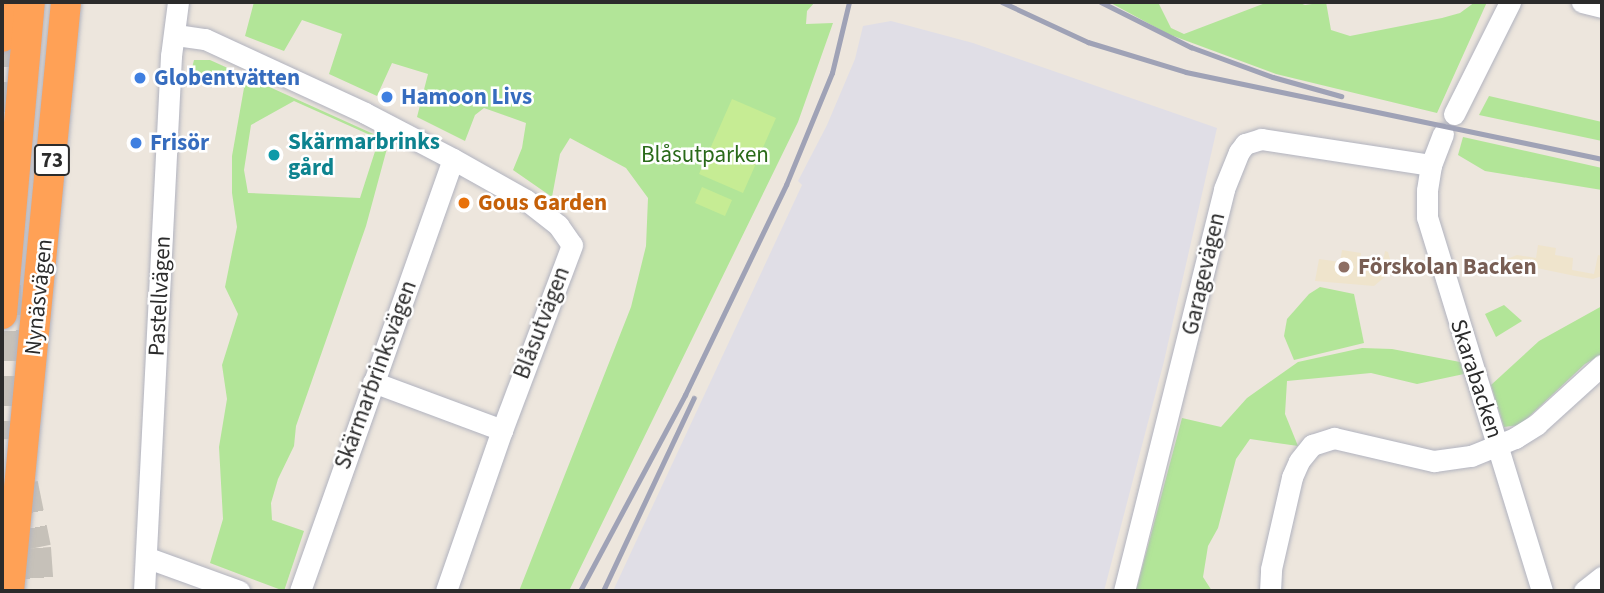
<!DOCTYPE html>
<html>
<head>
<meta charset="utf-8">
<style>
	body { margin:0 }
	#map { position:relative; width:1604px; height:593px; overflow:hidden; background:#ede6dd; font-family:"Source Sans 3",sans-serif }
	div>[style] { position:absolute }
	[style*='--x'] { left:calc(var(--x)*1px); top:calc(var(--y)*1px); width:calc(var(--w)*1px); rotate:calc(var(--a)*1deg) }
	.industrial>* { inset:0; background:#e0dee6 }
	.education>* { inset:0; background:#efe4cc }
	.green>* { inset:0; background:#b2e598 }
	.pitch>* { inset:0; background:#c6ec94 }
	.highway-tunnel>* { height:30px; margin-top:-15px; transform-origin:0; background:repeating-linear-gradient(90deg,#c6c1b9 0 30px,transparent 0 45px) }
	.roads { filter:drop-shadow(0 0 2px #b1b3bf) drop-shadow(0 0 2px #b1b3bf) }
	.minor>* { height:21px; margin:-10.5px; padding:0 10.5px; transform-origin:10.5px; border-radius:10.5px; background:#fff }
	.highway>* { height:30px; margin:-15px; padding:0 15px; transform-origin:15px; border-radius:15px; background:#ffa156 }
	.rail>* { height:4.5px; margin:-2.25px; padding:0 2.25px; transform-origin:2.25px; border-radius:2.25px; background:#9fa2b6 }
	.dots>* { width:19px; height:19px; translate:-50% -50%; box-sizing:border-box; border:4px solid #fff; border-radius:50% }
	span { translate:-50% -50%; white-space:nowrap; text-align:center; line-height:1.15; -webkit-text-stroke:5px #fff; paint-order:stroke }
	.shield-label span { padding:2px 5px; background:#fff; border:2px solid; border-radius:5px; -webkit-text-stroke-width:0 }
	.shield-label { font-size:21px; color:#2b2b2b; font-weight:700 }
	.shop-label { font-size:23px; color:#366cbe; font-weight:700 }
	.left { translate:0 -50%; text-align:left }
	.culture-label { font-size:23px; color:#0d838f; font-weight:700 }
	.park-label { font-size:23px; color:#296a19 }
	.food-label { font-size:23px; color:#c56008; font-weight:700 }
	.education-label { font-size:23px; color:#785e54; font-weight:700 }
	.street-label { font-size:23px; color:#2b2b2b }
	.frame { position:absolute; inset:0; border:4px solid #2b2b2b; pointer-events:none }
</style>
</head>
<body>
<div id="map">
	<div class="industrial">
		<div style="clip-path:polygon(891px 21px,973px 43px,1217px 128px,1164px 361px,1104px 591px,613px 591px,802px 185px,798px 181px,827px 125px,855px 59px,863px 26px)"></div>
	</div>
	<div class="education">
		<div style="clip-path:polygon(1538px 245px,1556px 248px,1555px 255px,1573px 258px,1572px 270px,1594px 274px,1598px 255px,1602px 256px,1602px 276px,1593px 279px,1575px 276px,1532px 267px,1512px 267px,1508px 262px,1507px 259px,1517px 255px,1536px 258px)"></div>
		<div style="clip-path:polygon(1342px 250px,1361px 253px,1359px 266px,1382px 268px,1385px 251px,1388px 252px,1393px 270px,1374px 286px,1315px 281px,1319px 259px,1340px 262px)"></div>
	</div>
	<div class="green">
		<div style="clip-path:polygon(254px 2px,815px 2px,807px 11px,806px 24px,833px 23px,798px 122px,569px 591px,519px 591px,631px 307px,646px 246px,648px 198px,626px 168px,570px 138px,560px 154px,552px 197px,513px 170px,522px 148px,526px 123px,484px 108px,475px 115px,465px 141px,417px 117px,428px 74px,392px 63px,377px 96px,329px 74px,342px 34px,302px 20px,284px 51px,245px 36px)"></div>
		<div style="clip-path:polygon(1109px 2px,1158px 2px,1171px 28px,1184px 34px,1268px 2px,1297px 2px,1305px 5px,1326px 2px,1331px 30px,1350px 36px,1442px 18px,1460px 13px,1475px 2px,1487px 2px,1437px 113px,1276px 74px,1168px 34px)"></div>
		<div style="clip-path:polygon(evenodd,194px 60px,210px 60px,389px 141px,366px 226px,296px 426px,294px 446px,278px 479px,271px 503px,272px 520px,304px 531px,284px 591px,210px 563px,223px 519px,219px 447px,227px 399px,222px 365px,238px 314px,225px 287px,237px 227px,232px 193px,232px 156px,244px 88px,191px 72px,194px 60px,294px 101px,379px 139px,360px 198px,248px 193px,244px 170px,251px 125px,294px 101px)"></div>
		<div style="clip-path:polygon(1489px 96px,1602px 122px,1602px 141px,1479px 115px)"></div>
		<div style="clip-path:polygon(1463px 137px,1602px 168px,1602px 190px,1485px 171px,1458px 155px)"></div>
		<div style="clip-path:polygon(1320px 287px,1354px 294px,1364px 343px,1294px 360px,1284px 336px,1287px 319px,1309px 294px)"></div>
		<div style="clip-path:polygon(1504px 305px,1522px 321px,1496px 337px,1485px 314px)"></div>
		<div style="clip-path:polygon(1602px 306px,1602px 354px,1585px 364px,1520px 425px,1504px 427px,1491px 385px,1539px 341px)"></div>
		<div style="clip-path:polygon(1362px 348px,1392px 349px,1460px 362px,1464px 374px,1417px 384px,1371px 373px,1287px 381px,1285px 414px,1298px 446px,1250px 439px,1236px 459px,1218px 528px,1208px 546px,1203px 577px,1212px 591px,1136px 591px,1182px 418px,1221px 427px,1247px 398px,1298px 362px)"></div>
	</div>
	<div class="pitch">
		<div style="clip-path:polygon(732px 99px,776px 118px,743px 193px,699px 174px)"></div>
		<div style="clip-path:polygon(702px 187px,732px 200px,725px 216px,695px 203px)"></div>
	</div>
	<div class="highway-tunnel">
		<div style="--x:2;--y:157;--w:146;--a:-86.5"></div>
		<div style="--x:6;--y:286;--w:153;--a:86.6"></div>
		<div style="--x:23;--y:484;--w:65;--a:78.5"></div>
		<div style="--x:36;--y:548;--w:43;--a:86"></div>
	</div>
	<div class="roads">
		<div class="minor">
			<div style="--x:1582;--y:2;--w:21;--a:14"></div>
			<div style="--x:176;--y:35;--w:29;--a:8"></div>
			<div style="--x:205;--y:39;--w:176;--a:24.8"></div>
			<div style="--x:365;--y:113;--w:99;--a:27.6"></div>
			<div style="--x:453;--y:159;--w:84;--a:29.3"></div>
			<div style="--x:526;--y:200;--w:41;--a:38"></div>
			<div style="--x:558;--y:225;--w:24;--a:55"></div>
			<div style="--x:572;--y:245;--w:198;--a:110.7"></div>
			<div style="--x:502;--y:430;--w:170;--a:109.2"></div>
			<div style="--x:1454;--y:114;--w:125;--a:-63.4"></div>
			<div style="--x:1443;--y:134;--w:33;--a:111"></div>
			<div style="--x:1431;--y:165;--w:25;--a:99"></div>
			<div style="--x:1427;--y:190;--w:27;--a:90"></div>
			<div style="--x:1427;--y:217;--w:391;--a:72.9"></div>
			<div style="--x:373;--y:382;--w:138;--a:20.4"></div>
			<div style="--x:148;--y:558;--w:97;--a:19.9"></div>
			<div style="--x:144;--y:591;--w:536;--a:-87.11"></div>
			<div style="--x:171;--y:56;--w:54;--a:-82.6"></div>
			<div style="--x:300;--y:591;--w:458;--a:-70.5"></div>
			<div style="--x:1124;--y:591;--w:414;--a:-76"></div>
			<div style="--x:1224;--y:189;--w:40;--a:-68"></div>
			<div style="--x:1239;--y:152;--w:10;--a:-53"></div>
			<div style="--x:1245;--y:144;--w:17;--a:-17"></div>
			<div style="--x:1261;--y:139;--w:172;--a:8.7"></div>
			<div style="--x:1270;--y:591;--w:22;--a:-87"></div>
			<div style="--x:1271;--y:569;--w:94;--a:-77.1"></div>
			<div style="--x:1292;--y:477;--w:17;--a:-66"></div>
			<div style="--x:1299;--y:461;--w:21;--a:-51"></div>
			<div style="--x:1312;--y:445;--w:23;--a:-18"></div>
			<div style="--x:1334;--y:438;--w:103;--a:13"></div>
			<div style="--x:1434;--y:461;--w:37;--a:-8"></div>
			<div style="--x:1471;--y:456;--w:48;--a:-22.2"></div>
			<div style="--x:1515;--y:438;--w:26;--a:-32"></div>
			<div style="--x:1537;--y:424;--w:88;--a:-42.2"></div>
			<div style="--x:1584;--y:591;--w:23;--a:-38"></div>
		</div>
		<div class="highway">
			<div style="--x:2;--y:37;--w:35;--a:-82"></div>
			<div style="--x:2;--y:314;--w:313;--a:-84.9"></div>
			<div style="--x:9;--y:591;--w:592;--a:-84.47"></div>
		</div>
	</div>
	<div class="rail">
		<div style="--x:1002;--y:2;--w:95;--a:24.9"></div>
		<div style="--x:1088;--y:42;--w:102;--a:17"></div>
		<div style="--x:1186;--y:72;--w:425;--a:11.8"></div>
		<div style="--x:1101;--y:2;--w:101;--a:26.6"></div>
		<div style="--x:1191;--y:47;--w:87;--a:20.1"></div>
		<div style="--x:1273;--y:77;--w:71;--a:15.6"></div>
		<div style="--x:580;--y:591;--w:222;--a:-61.8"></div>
		<div style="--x:685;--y:395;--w:233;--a:-64.3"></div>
		<div style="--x:786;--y:185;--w:121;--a:-67.7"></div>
		<div style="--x:832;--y:73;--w:73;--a:-76.5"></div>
		<div style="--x:603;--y:591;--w:213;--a:-64.8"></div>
	</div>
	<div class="dots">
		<div style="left:140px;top:78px;background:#3f7fe0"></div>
		<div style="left:387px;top:97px;background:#3f7fe0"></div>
		<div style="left:136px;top:143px;background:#3f7fe0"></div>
		<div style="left:274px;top:155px;background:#0f9aa8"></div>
		<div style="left:464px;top:203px;background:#e8710a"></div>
		<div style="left:1344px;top:267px;background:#8d6e63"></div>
	</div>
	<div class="shield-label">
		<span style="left:52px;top:160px">73</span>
	</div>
	<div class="shop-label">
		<span class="left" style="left:154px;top:78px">Globentvätten</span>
		<span class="left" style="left:401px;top:97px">Hamoon Livs</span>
		<span class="left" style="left:150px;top:143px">Frisör</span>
	</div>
	<div class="culture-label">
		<span class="left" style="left:288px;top:155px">Skärmarbrinks<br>gård</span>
	</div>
	<div class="park-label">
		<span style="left:705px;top:155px">Blåsutparken</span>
	</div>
	<div class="food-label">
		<span class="left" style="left:478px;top:203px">Gous Garden</span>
	</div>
	<div class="education-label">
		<span class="left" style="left:1358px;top:267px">Förskolan Backen</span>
	</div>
	<div class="street-label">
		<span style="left:1204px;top:274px;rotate:-77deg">Garagevägen</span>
		<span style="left:160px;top:296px;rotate:-87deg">Pastellvägen</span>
		<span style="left:39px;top:297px;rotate:-84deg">Nynäsvägen</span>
		<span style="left:542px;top:323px;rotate:-69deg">Blåsutvägen</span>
		<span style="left:376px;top:375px;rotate:-70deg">Skärmarbrinksvägen</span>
		<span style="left:1476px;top:379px;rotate:72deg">Skarabacken</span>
	</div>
	<div class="frame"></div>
</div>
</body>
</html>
